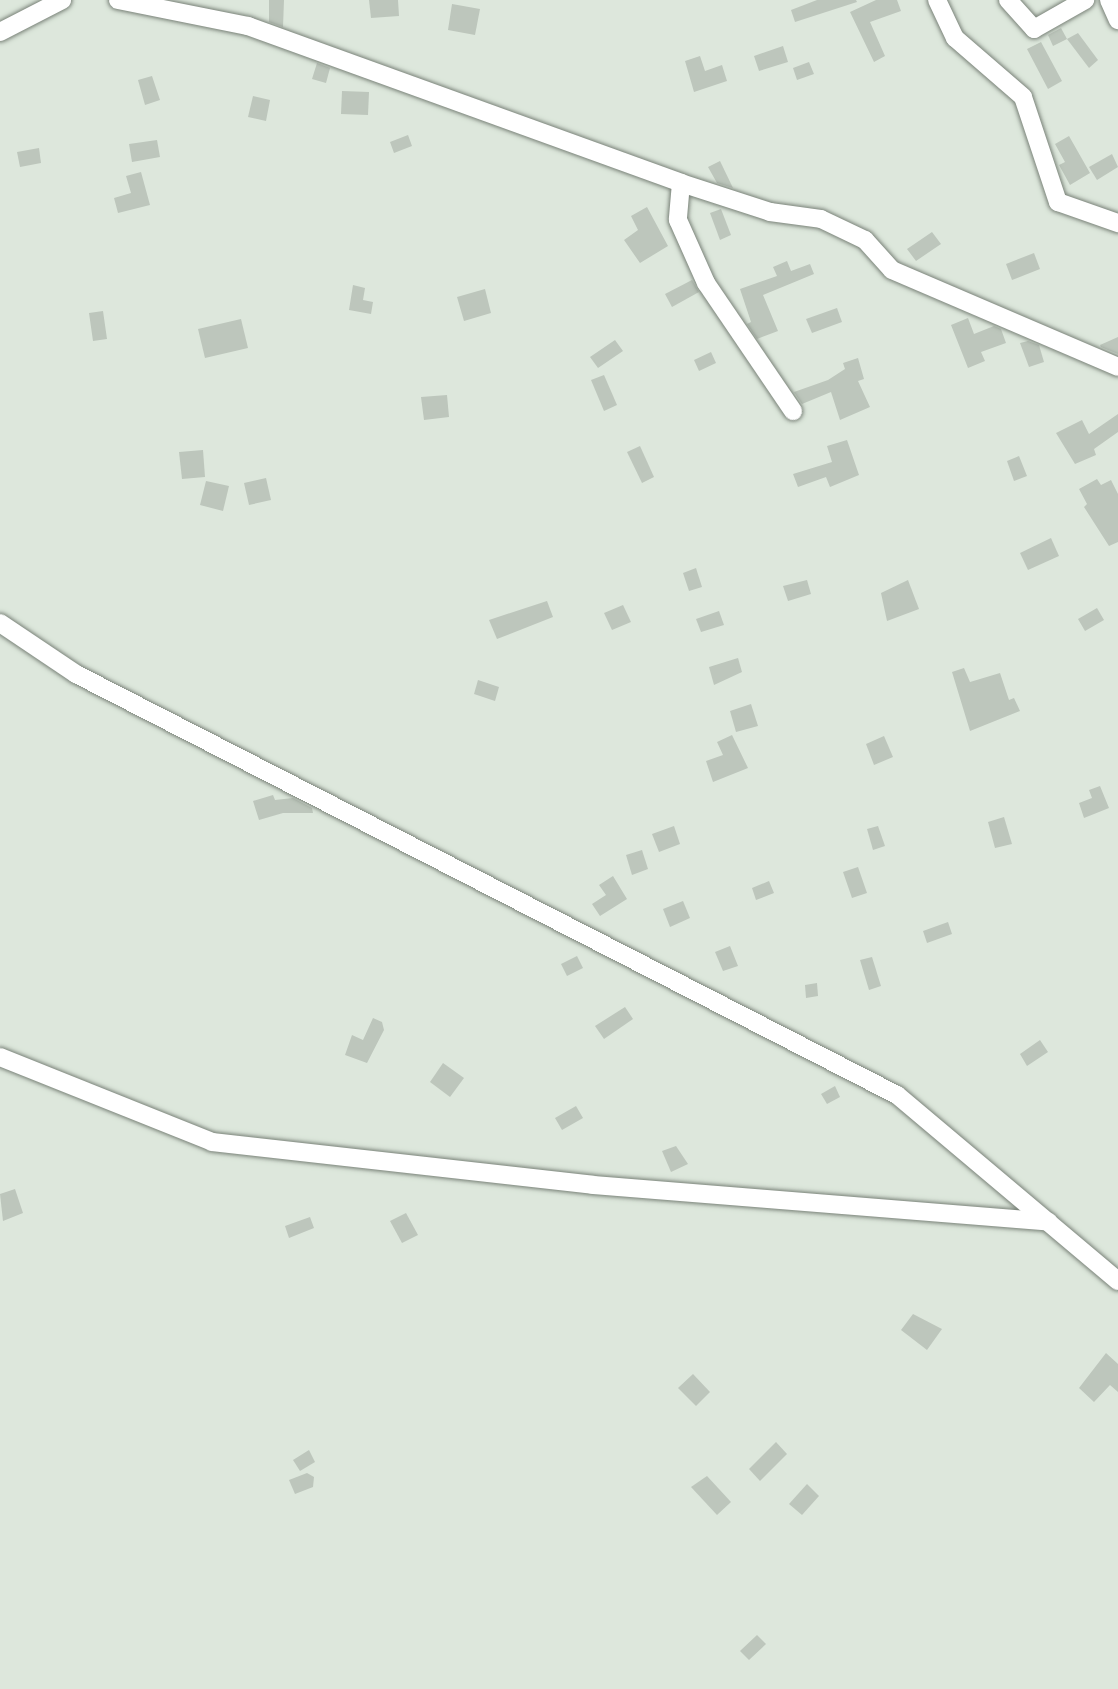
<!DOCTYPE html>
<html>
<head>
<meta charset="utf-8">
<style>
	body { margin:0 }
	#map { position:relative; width:1118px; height:1689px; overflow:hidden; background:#dde7dc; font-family:Rubik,sans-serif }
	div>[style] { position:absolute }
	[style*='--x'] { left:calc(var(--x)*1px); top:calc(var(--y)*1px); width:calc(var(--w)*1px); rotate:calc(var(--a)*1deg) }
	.building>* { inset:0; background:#bdc6bc }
	.roads { filter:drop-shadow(0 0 2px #798278) drop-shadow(0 0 2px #798278) }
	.minor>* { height:18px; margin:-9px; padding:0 9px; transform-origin:9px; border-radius:9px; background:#fff }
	span { translate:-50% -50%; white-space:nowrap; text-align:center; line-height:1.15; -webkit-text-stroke:5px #fff; paint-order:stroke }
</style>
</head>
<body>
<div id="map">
	<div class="building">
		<div style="clip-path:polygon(269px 0,284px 0,283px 27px,269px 22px)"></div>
		<div style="clip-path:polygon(369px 0,398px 0,399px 16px,371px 18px)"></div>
		<div style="clip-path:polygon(817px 0,856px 0,857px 2px,795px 22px,791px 10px)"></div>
		<div style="clip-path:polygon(876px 0,897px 0,901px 11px,870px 22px,885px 56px,874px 62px,850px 12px)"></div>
		<div style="clip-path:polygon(452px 4px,480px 9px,475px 35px,448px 30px)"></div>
		<div style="clip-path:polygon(1061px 28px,1067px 39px,1053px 46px,1048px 35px)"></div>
		<div style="clip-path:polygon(1078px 33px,1098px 60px,1089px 68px,1067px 39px)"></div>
		<div style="clip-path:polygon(1041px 42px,1062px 81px,1048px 89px,1027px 49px)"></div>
		<div style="clip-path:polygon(783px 46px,788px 62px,759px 71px,754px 56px)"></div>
		<div style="clip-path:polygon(700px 56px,705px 71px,722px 65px,727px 81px,694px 92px,685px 61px)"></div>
		<div style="clip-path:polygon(809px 62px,814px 74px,797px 80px,793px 68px)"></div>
		<div style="clip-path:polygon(317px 63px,330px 68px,326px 83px,312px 79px)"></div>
		<div style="clip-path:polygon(152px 76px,160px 100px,145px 105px,138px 80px)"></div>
		<div style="clip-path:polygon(342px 91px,369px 92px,368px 115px,341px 114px)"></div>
		<div style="clip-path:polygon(253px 96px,270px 100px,266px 121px,248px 117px)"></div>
		<div style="clip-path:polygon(408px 135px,412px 146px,394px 153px,390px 142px)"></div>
		<div style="clip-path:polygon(1069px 136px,1090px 173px,1070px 185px,1059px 165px,1065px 162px,1055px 144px)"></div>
		<div style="clip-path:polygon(157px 140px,160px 157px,132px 162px,129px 144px)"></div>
		<div style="clip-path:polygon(39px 148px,41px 163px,20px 167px,17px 152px)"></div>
		<div style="clip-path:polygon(1112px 154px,1118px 167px,1097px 180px,1089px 167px)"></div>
		<div style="clip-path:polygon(720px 161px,733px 188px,717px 183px,708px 167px)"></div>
		<div style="clip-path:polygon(141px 172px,150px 205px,118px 213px,114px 198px,131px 193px,126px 176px)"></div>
		<div style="clip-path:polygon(647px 207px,668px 246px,640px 263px,624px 240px,638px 230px,631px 216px)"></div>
		<div style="clip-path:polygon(721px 209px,731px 235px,720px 240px,710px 213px)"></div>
		<div style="clip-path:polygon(932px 232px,941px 244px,916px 261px,907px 249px)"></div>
		<div style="clip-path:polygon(1034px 253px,1040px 269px,1012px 280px,1006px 264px)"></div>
		<div style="clip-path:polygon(787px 261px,791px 271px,810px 264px,814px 274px,763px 295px,778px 331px,757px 339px,747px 324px,751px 322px,740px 289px,777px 276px,773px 267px)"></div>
		<div style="clip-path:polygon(692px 280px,699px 292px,672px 307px,665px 294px)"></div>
		<div style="clip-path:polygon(353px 285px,365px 288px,363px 300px,373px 302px,371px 314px,349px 310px)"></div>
		<div style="clip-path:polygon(485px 289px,491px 313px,464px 321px,457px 297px)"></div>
		<div style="clip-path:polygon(837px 308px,842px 322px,812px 333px,806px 319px)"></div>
		<div style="clip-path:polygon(103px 311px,107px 339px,93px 341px,89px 313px)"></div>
		<div style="clip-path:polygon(968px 318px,974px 334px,994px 326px,1001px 329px,1006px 343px,981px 352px,985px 361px,968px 368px,951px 325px)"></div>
		<div style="clip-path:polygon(241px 319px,248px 348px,205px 358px,198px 329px)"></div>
		<div style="clip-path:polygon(1118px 337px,1118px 354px,1101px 347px,1100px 345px)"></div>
		<div style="clip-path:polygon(615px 340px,623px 351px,598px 368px,590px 357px)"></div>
		<div style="clip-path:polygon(1028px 341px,1039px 345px,1044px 362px,1029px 367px,1020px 343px)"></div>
		<div style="clip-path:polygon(711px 352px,716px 363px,699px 371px,694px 360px)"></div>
		<div style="clip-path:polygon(858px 358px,864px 379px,858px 381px,870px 407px,840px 420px,831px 392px,802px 404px,794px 392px,828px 380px,845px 369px,843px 363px)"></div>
		<div style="clip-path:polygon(604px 375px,617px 405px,604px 411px,591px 380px)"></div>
		<div style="clip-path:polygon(447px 395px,449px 417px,424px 420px,421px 397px)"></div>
		<div style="clip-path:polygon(1118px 414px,1118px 432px,1094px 449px,1096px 455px,1075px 464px,1056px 433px,1082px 420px,1089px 434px)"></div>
		<div style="clip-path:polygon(847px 440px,859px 475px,830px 487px,826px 477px,798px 487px,793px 474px,832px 462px,827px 446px)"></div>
		<div style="clip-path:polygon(640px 446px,654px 477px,642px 483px,627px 452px)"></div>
		<div style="clip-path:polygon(203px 450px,205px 477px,182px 479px,179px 452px)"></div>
		<div style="clip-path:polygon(1019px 456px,1027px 476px,1014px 481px,1007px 461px)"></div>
		<div style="clip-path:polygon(266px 478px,271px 500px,249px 505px,244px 483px)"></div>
		<div style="clip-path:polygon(1097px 479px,1101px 485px,1111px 480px,1118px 494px,1118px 542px,1109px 546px,1084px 507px,1087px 504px,1079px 489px)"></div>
		<div style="clip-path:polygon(206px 481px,229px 486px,223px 511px,200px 505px)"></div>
		<div style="clip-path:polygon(1051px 538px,1059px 556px,1028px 570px,1020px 553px)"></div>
		<div style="clip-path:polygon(696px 568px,702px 587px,689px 591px,683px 573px)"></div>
		<div style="clip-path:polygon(807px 580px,811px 594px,788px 601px,783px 586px)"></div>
		<div style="clip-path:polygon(908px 580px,919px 609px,887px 621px,881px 593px)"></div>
		<div style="clip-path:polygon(547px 601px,553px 617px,497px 639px,489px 620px)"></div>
		<div style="clip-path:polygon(623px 605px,631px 622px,612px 630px,604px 613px)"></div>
		<div style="clip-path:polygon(1097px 608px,1104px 620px,1085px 631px,1078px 619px)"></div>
		<div style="clip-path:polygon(719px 611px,724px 625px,701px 632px,696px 619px)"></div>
		<div style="clip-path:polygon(738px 658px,742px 672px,714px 685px,709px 667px)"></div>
		<div style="clip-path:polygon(964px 668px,970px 682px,1000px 673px,1009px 700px,1014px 698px,1020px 711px,970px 731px,952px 672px)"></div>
		<div style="clip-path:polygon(478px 680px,499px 687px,495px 701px,474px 694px)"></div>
		<div style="clip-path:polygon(751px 704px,758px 726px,736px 732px,730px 711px)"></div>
		<div style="clip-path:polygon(732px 735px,748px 768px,713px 782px,706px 761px,723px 755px,717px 742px)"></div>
		<div style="clip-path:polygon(884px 736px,893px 757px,874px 765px,866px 744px)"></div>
		<div style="clip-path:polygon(1100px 786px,1109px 808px,1084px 818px,1079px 803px,1092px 798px,1089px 790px)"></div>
		<div style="clip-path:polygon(273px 795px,275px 800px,293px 798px,312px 808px,313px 813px,283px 813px,259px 820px,253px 801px)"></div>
		<div style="clip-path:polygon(1004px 817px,1012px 844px,995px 848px,988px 822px)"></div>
		<div style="clip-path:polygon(674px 826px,680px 844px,659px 852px,652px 834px)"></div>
		<div style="clip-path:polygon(878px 826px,885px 846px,873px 850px,867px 829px)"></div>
		<div style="clip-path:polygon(642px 850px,648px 869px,632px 875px,626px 855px)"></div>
		<div style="clip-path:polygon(858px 867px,867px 893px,852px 898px,843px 872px)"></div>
		<div style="clip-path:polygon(613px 876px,627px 899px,600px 916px,592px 904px,606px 895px,599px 885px)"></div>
		<div style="clip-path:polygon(769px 881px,774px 893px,756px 900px,752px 888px)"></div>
		<div style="clip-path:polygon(683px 901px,690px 918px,670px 927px,663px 909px)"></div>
		<div style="clip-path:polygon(948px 922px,952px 934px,927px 943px,923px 931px)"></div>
		<div style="clip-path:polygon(730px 946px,738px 966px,723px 971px,715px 952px)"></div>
		<div style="clip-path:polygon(577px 956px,583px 968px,567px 976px,561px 964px)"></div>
		<div style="clip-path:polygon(872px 957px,881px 986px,869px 990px,860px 960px)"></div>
		<div style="clip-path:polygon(817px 983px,818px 996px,806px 998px,805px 985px)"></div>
		<div style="clip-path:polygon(625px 1007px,633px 1019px,604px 1039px,595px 1026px)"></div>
		<div style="clip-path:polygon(373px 1018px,382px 1022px,384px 1030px,367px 1063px,345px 1055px,352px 1035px,363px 1040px)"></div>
		<div style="clip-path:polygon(1040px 1040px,1048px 1052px,1027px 1066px,1020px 1054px)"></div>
		<div style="clip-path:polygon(443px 1063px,464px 1078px,450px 1097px,430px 1082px)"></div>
		<div style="clip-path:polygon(835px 1086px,840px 1097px,827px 1104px,821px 1094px)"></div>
		<div style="clip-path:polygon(576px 1106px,583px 1118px,562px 1130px,555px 1118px)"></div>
		<div style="clip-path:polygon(676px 1146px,688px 1164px,671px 1172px,662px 1151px)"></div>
		<div style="clip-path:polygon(15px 1189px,23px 1213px,3px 1221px,0 1194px)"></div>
		<div style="clip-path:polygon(406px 1213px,418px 1235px,402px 1243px,390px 1221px)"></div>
		<div style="clip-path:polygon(310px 1217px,314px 1228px,289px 1238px,285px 1226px)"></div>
		<div style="clip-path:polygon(913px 1314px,942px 1329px,927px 1350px,901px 1330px)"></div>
		<div style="clip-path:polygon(1106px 1353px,1118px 1364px,1118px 1392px,1110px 1385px,1094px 1402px,1079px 1388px)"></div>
		<div style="clip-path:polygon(693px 1374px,710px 1392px,696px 1406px,678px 1388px)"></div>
		<div style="clip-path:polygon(776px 1442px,787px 1454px,760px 1481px,749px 1469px)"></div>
		<div style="clip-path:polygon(309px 1450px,315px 1462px,300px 1471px,293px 1460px)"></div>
		<div style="clip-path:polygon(307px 1473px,314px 1477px,313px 1487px,295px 1494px,289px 1480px)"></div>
		<div style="clip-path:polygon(707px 1476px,731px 1502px,717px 1515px,691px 1487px)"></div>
		<div style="clip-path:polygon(807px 1484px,819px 1496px,802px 1515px,789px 1504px)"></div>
		<div style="clip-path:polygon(757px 1635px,766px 1644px,749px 1660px,740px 1651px)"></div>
	</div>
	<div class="roads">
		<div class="minor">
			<div style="--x:118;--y:0;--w:133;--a:11.3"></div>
			<div style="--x:248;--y:26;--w:461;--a:19.9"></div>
			<div style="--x:681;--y:183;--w:94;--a:18"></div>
			<div style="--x:770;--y:212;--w:51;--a:7.8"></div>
			<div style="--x:821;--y:219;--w:49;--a:25.5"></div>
			<div style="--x:865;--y:240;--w:40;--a:48"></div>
			<div style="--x:892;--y:270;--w:246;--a:23.2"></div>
			<div style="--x:937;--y:0;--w:42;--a:64.7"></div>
			<div style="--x:955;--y:38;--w:90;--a:40.9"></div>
			<div style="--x:1023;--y:97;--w:111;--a:71.6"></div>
			<div style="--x:1058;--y:202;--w:64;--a:19.3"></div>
			<div style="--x:1008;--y:0;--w:39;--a:48"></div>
			<div style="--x:1034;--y:29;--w:59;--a:-29.6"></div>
			<div style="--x:1109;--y:0;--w:22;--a:66"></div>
			<div style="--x:0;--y:32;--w:70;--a:-27.3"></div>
			<div style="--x:681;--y:183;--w:37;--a:95"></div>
			<div style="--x:678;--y:220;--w:69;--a:66"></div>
			<div style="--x:706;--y:283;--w:155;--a:55.8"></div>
			<div style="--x:0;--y:623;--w:92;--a:33.9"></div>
			<div style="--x:76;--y:674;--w:923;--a:27.15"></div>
			<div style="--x:897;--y:1095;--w:289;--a:40.1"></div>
			<div style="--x:0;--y:1057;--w:228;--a:21.8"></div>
			<div style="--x:212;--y:1142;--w:383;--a:6.4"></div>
			<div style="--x:593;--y:1185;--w:457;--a:4.6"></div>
		</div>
	</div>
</div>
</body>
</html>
